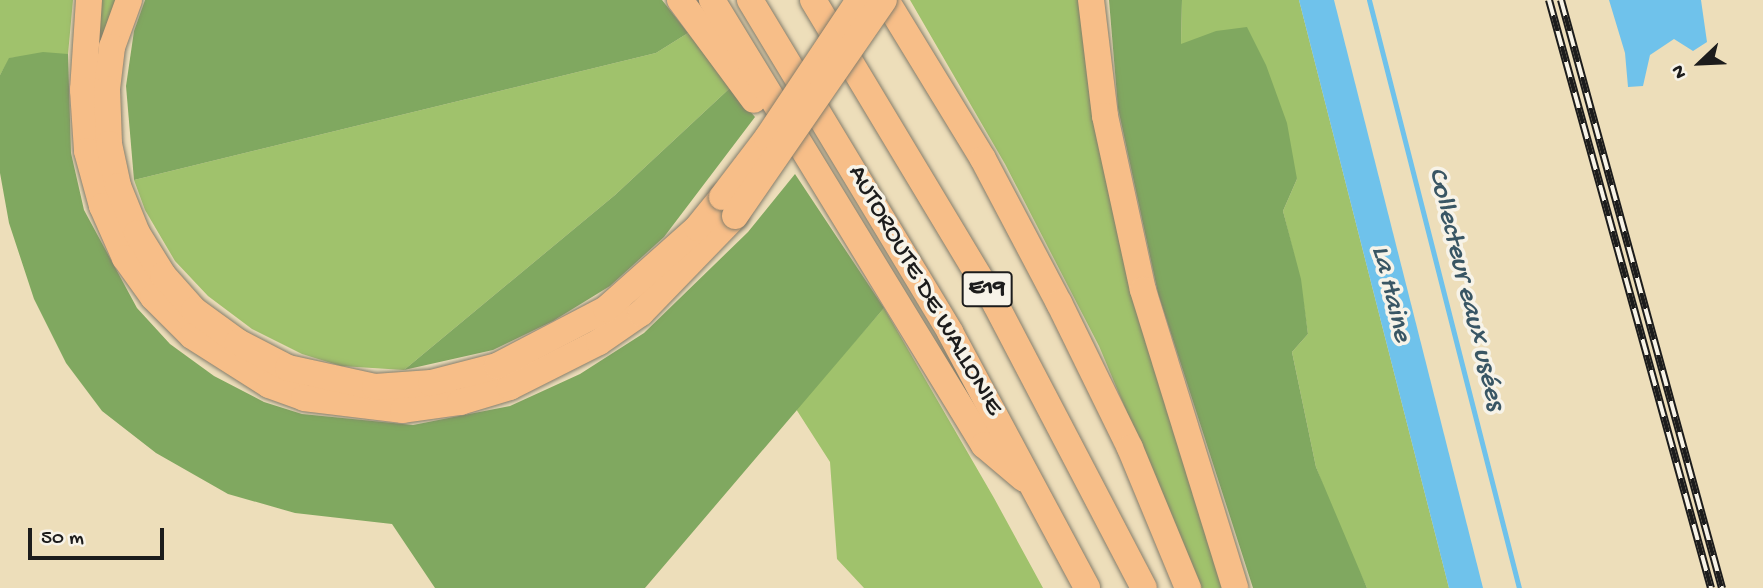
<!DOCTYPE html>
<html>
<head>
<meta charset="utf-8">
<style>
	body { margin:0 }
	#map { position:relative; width:1763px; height:588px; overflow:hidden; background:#eddeba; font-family:"Gochi Hand",sans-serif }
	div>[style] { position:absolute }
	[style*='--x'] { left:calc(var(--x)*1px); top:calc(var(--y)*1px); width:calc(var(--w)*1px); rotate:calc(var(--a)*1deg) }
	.green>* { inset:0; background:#a0c26c }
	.forest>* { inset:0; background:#80a860 }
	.water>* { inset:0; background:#6fc2eb }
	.stream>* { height:5px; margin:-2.5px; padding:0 2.5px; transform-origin:2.5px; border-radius:2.5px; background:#6fc2eb }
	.roads { filter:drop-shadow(0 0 2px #847d6b) drop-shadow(0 0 2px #847d6b) }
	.motorway>* { height:26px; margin:-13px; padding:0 13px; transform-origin:13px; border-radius:13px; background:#f7be88 }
	.rail>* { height:8px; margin-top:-4px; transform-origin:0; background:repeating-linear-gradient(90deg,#f7f3e8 0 16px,#1c1c1c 0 32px); box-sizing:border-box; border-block:2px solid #1c1c1c }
	.bridges { filter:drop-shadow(0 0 2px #847d6b) drop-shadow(0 0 2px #847d6b) }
	.motorway-bridge>* { height:26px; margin:-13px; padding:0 13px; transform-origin:13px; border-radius:13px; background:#f7be88 }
	span { translate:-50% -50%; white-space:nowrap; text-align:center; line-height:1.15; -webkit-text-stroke:7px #f7f3e8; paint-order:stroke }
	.shield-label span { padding:2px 5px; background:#f7f3e8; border:2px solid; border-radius:5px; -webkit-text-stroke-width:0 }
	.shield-label { font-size:24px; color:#1c1c1c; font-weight:700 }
	.street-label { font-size:26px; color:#1c1c1c }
	.water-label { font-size:28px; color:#395664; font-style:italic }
	.north { position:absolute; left:1665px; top:28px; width:70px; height:70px; -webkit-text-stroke:5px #f7f3e8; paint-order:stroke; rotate:247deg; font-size:19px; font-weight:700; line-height:28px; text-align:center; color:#1c1c1c }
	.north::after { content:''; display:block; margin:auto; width:24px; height:32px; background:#1c1c1c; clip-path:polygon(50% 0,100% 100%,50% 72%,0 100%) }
	.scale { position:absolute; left:28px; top:528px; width:136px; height:32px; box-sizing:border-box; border:4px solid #1c1c1c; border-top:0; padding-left:9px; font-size:21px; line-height:24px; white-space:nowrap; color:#1c1c1c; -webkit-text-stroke:5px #f7f3e8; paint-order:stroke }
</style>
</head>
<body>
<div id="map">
	<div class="green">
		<div style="clip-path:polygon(0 0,73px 0,68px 54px,10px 58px,0 75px)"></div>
		<div style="clip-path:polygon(98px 0,120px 0,99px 86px)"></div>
		<div style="clip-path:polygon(910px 0,1080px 0,1090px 100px,1113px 208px,1225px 588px,1201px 588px,1099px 346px,1005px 164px)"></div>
		<div style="clip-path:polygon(1182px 0,1299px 0,1449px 588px,1367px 588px,1341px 532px,1316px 467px,1292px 352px,1308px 334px,1300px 279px,1283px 211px,1297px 179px,1181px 44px)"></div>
		<div style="clip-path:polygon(688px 33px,730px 88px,615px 195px,404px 370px,341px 366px,302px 354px,252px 329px,208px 296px,175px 261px,145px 210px,134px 180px,656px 53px)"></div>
		<div style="clip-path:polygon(884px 308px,994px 498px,1043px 588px,864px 588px,837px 559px,830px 462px,796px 409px)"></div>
	</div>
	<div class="forest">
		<div style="clip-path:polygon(145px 0,662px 0,688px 33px,656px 53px,134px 180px,126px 86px,134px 31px)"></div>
		<div style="clip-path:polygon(1109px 0,1182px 0,1181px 44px,1216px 31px,1247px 27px,1266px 65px,1287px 123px,1297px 179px,1283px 211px,1301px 279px,1308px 334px,1292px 352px,1316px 467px,1367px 588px,1253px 588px,1158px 293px,1118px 108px)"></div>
		<div style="clip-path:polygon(43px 52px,68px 54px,71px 153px,84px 210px,137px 308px,170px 344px,214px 376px,264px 402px,302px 414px,413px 425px,510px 406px,580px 374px,644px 333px,748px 232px,795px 174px,884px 308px,645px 588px,435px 588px,392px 524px,295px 513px,228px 494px,156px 453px,102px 411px,66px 363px,34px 299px,9px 223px,0 173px,0 75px,9px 58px)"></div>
		<div style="clip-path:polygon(730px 88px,755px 117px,664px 237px,610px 286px,553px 321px,493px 350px,404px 370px,615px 195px)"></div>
	</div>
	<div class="water">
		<div style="clip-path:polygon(1299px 0,1334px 0,1483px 588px,1449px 588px)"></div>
		<div style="clip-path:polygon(1609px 0,1701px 0,1707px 42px,1693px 51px,1674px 39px,1650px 55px,1643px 86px,1628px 87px,1625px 53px)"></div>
	</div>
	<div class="stream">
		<div style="--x:1369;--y:0;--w:607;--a:75.69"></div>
	</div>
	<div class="roads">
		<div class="motorway">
			<div style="--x:89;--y:0;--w:90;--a:93.8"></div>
			<div style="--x:83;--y:90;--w:61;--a:86.2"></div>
			<div style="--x:87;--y:151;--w:57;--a:74.7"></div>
			<div style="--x:102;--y:206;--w:57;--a:66.1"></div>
			<div style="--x:125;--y:258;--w:48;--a:54.3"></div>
			<div style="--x:153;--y:297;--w:55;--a:45"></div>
			<div style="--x:192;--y:336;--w:91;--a:32.5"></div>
			<div style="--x:269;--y:385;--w:37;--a:20"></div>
			<div style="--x:304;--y:398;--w:100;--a:6.9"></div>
			<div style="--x:403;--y:410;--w:58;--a:-8"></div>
			<div style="--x:460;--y:402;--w:52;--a:-16.7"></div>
			<div style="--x:510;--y:387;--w:100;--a:-26.8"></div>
			<div style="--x:599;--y:342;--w:51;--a:-34.6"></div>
			<div style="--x:641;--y:313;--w:135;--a:-45.9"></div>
			<div style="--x:129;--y:0;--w:50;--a:109.9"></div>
			<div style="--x:112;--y:47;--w:42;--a:96.8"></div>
			<div style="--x:107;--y:89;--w:55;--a:87.9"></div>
			<div style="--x:109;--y:144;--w:43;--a:77.9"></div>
			<div style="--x:118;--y:186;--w:51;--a:68"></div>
			<div style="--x:137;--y:233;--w:49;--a:58.2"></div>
			<div style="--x:163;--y:275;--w:47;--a:48.5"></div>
			<div style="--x:194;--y:310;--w:54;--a:36"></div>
			<div style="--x:238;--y:342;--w:56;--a:27.5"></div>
			<div style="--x:288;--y:368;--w:89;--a:12.3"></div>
			<div style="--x:375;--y:387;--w:56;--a:-4.1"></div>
			<div style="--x:431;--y:383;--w:68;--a:-14.4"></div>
			<div style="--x:497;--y:366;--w:123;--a:-27.6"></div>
			<div style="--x:606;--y:309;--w:122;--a:-41.7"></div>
			<div style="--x:697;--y:228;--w:40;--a:-51"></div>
			<div style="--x:680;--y:0;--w:124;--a:53.5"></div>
			<div style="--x:712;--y:0;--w:522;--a:58.57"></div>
			<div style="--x:984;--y:445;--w:52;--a:40.4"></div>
			<div style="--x:750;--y:0;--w:388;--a:58.9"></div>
			<div style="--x:950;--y:332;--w:290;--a:61.8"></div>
			<div style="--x:813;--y:0;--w:356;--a:59"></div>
			<div style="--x:996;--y:305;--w:319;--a:62.4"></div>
			<div style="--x:886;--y:0;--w:186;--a:58.6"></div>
			<div style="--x:983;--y:159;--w:163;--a:62.2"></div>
			<div style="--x:1059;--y:303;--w:161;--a:63.9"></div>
			<div style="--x:1130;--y:448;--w:152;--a:67.5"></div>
			<div style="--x:1091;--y:0;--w:117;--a:83.1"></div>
			<div style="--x:1105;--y:116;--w:178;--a:77.7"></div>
			<div style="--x:1143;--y:290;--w:312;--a:72.8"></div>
		</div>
	</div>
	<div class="rail">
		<div style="--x:1549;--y:0;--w:610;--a:74.6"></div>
		<div style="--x:1561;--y:0;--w:610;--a:74.69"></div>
	</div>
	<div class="bridges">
		<div class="motorway-bridge">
			<div style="--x:722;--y:197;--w:74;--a:-52.7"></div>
			<div style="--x:767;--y:138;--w:166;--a:-56.3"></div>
			<div style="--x:735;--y:216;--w:262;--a:-55.4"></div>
		</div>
	</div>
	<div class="shield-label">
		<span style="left:987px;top:289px">E19</span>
	</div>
	<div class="street-label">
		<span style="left:924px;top:291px;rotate:60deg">AUTOROUTE DE WALLONIE</span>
	</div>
	<div class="water-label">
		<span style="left:1465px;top:289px;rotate:76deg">Collecteur eaux usées</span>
		<span style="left:1390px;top:294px;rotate:76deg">La Haine</span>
	</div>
	<div class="north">N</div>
	<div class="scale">50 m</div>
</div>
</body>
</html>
